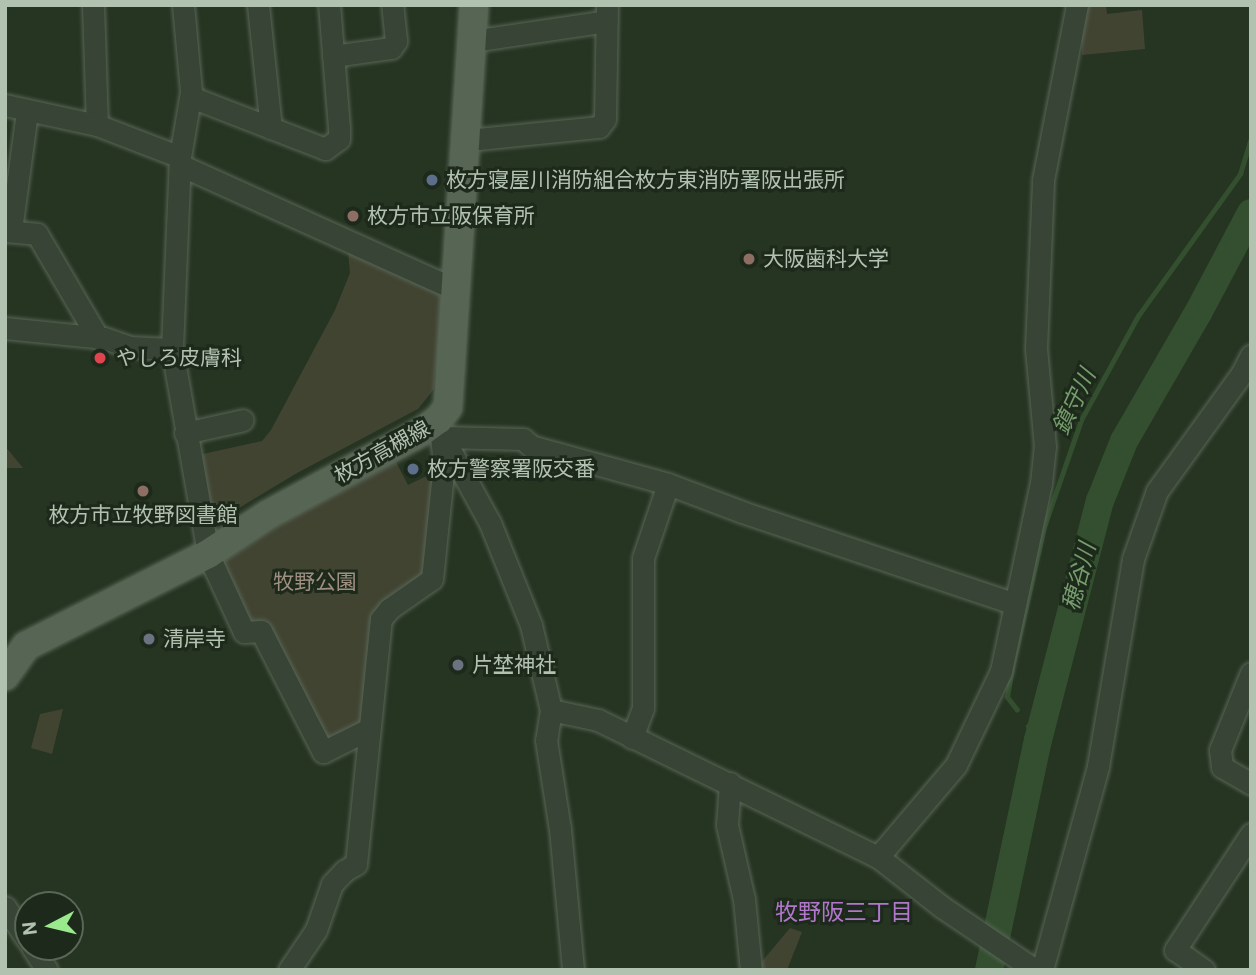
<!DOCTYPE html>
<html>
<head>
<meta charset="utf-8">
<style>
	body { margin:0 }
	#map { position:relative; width:1256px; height:975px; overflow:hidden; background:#263422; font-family:Roboto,"Noto Sans JP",sans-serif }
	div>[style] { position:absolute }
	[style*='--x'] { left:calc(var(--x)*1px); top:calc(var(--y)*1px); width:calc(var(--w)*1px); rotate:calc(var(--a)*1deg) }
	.green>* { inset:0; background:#424432 }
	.stream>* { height:4.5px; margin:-2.25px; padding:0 2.25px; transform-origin:2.25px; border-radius:2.25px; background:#344f2f }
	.river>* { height:28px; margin:-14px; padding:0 14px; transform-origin:14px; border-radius:14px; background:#344f2f }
	.roads { filter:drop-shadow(0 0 2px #586656) drop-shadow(0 0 2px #586656) }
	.minor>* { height:21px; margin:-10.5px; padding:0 10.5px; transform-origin:10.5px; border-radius:10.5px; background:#384536 }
	.major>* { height:28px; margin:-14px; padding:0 14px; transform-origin:14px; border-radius:14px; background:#576554 }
	.dots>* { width:19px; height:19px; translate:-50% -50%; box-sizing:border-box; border:4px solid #1d2a1b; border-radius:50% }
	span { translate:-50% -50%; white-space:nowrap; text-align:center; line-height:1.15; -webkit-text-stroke:6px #1d2a1b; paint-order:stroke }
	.poi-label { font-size:21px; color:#b2c2b0 }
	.left { translate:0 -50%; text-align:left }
	.street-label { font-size:21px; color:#b2c2b0 }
	.park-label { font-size:21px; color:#a09081 }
	.water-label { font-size:23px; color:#769d6d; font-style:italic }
	.neighbourhood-label { font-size:23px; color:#b077cb }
	.frame { position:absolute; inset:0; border:7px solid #b2c2b0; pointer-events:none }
	.north { position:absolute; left:14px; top:891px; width:70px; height:70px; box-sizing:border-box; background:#1d2a1b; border:2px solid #596757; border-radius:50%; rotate:263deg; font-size:19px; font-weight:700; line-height:28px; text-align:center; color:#b2c2b0 }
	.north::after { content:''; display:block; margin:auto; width:24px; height:32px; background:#9aea8d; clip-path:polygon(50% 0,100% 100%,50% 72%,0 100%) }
</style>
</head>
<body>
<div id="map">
	<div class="green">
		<div style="clip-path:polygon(1082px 5px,1106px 5px,1107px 14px,1142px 10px,1145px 49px,1082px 55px)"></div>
		<div style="clip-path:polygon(348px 251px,443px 294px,434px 389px,418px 409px,297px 473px,209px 526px,194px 456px,262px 441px,271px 430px,335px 310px,350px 273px)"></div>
		<div style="clip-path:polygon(5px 446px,23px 468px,5px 468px)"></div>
		<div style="clip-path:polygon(395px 460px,408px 485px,435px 472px,428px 570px,378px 610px,360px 728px,329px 745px,251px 624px,218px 558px)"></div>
		<div style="clip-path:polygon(63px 709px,52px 754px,31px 748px,40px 714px)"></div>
		<div style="clip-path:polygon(790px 928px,802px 932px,787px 970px,755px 970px)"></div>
	</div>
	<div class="stream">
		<div style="--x:1017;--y:710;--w:16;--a:-128"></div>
		<div style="--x:1007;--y:697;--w:39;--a:-80"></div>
		<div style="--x:1014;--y:659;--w:135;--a:-77.2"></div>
		<div style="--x:1044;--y:527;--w:113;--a:-70.9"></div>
		<div style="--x:1081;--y:420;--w:119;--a:-61.3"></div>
		<div style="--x:1138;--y:316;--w:175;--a:-54.3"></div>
		<div style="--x:1240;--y:174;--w:38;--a:-73"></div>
		<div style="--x:1028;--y:726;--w:17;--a:54"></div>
	</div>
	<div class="river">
		<div style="--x:989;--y:970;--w:235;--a:-78"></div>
		<div style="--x:1038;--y:740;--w:247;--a:-75.5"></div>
		<div style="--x:1100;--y:501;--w:65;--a:-68.2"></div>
		<div style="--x:1124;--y:441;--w:148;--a:-60"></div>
		<div style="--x:1198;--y:313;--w:113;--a:-62.1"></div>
	</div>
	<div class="roads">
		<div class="minor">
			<div style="--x:93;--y:5;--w:120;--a:88.1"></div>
			<div style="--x:183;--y:5;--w:87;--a:84.7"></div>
			<div style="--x:191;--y:92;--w:66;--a:99.6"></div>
			<div style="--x:180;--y:157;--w:192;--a:92.4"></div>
			<div style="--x:172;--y:349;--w:208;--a:80"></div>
			<div style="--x:208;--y:554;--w:86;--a:65.2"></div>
			<div style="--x:244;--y:632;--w:17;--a:-3"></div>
			<div style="--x:261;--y:631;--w:136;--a:62.9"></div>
			<div style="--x:323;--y:752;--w:51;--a:-26.6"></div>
			<div style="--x:258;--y:5;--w:124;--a:84"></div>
			<div style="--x:472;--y:41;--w:136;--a:-8.4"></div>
			<div style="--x:333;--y:56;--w:59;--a:-7.9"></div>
			<div style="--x:391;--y:48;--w:9;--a:-54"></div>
			<div style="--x:396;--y:41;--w:36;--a:-96"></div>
			<div style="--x:191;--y:97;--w:144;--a:21.2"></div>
			<div style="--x:325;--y:149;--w:17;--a:-36"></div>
			<div style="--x:339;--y:139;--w:11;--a:-90"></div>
			<div style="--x:339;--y:128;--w:123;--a:-94.6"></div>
			<div style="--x:5;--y:105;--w:94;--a:12.3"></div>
			<div style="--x:97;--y:125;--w:89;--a:21.1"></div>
			<div style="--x:466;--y:135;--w:13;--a:18"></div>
			<div style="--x:478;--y:139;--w:122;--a:-5.7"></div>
			<div style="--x:599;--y:127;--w:10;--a:-53"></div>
			<div style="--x:605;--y:119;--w:114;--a:-89"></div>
			<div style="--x:180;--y:165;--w:302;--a:24.3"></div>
			<div style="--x:11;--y:230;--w:119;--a:-82.3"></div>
			<div style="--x:5;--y:231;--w:32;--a:5"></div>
			<div style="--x:37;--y:234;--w:121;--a:59.6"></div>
			<div style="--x:5;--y:328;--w:100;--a:5.8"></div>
			<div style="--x:104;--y:338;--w:28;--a:19"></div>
			<div style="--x:130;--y:347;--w:42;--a:2.7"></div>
			<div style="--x:185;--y:433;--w:59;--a:-12.6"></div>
			<div style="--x:443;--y:437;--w:80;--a:1.4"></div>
			<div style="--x:523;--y:439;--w:11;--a:41"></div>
			<div style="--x:531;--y:446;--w:142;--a:15.5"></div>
			<div style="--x:668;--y:484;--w:79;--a:20.7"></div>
			<div style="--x:742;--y:512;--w:288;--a:18.6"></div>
			<div style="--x:444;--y:439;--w:96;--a:61.3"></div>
			<div style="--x:490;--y:523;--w:110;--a:68.1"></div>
			<div style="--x:531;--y:625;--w:87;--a:76.8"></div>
			<div style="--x:551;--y:710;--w:30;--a:99"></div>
			<div style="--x:546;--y:740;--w:90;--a:81.1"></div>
			<div style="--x:560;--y:829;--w:142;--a:84.7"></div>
			<div style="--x:1251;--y:673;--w:83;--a:111.9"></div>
			<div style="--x:1220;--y:750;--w:17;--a:83"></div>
			<div style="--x:1222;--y:767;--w:34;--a:30"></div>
			<div style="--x:551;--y:710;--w:48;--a:12"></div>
			<div style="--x:598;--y:720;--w:312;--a:26.1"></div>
			<div style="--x:878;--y:857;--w:81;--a:38"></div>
			<div style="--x:942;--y:907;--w:112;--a:34.1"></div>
			<div style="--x:632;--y:738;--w:32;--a:-70"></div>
			<div style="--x:643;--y:708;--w:150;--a:-90"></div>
			<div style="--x:643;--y:558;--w:78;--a:-71.3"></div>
			<div style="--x:730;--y:783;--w:42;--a:94.1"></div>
			<div style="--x:727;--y:825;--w:76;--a:77.1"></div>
			<div style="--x:744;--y:899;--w:71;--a:84.4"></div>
			<div style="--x:878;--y:857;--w:121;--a:-49.7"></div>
			<div style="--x:956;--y:765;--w:104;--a:-64.4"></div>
			<div style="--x:1001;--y:671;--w:192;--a:-78"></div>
			<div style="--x:1041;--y:483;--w:36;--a:-84"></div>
			<div style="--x:1045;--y:447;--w:98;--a:-95.2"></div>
			<div style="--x:1036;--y:349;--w:169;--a:-87.6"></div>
			<div style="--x:1043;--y:180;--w:178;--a:-79"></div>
			<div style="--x:5;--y:907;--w:41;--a:55.9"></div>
			<div style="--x:32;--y:947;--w:27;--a:57"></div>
			<div style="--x:289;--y:970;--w:48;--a:-56"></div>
			<div style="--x:316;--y:930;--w:49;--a:-70.8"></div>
			<div style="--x:332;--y:884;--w:18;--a:-47"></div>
			<div style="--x:344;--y:871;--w:14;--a:-30"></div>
			<div style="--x:356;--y:864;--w:246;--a:-84.2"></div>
			<div style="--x:381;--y:619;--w:13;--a:-51"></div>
			<div style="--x:389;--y:609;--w:52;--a:-34.9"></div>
			<div style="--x:432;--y:579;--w:117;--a:-84.1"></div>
			<div style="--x:444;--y:463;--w:44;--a:-96.5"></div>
			<div style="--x:1042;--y:970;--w:212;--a:-74.6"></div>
			<div style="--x:1098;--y:766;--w:210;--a:-80.4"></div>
			<div style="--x:1133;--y:559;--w:72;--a:-70.6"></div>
			<div style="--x:1157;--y:491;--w:145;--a:-54.2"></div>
			<div style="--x:1242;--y:373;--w:20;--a:-63"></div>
			<div style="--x:1204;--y:970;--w:35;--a:-145"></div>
			<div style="--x:1175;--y:950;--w:139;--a:-56.8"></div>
		</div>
		<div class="major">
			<div style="--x:5;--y:676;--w:37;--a:-55"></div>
			<div style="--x:26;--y:646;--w:204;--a:-26.8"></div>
			<div style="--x:208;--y:554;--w:71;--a:-33.5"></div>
			<div style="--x:267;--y:515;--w:175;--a:-28.3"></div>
			<div style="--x:421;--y:432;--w:22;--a:-36"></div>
			<div style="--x:439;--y:419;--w:15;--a:-53"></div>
			<div style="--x:448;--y:407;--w:403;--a:-86.3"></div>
		</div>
	</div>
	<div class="dots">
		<div style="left:432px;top:180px;background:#5c6f8a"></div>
		<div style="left:353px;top:216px;background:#8d6e63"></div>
		<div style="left:749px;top:259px;background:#8d6e63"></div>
		<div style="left:100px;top:358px;background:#e0444e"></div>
		<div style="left:413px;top:469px;background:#5c6f8a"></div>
		<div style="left:143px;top:491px;background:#8d6e63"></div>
		<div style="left:149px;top:639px;background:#6b7280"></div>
		<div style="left:458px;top:665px;background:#6b7280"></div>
	</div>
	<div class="poi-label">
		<span class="left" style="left:446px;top:180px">枚方寝屋川消防組合枚方東消防署阪出張所</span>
		<span class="left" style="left:367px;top:216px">枚方市立阪保育所</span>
		<span class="left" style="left:763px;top:259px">大阪歯科大学</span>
		<span class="left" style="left:116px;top:358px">やしろ皮膚科</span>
		<span class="left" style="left:427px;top:469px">枚方警察署阪交番</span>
		<span style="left:143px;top:515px">枚方市立牧野図書館</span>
		<span class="left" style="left:163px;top:639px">清岸寺</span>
		<span class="left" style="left:472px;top:665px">片埜神社</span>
	</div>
	<div class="street-label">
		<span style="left:382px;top:452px;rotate:-29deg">枚方高槻線</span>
	</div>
	<div class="park-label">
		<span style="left:315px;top:582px">牧野公園</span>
	</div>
	<div class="water-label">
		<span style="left:1075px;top:402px;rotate:-65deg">鎮守川</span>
		<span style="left:1080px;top:577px;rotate:-75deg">穂谷川</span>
	</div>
	<div class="neighbourhood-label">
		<span style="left:844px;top:913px">牧野阪三丁目</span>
	</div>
	<div class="frame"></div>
	<div class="north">N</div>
</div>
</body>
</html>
